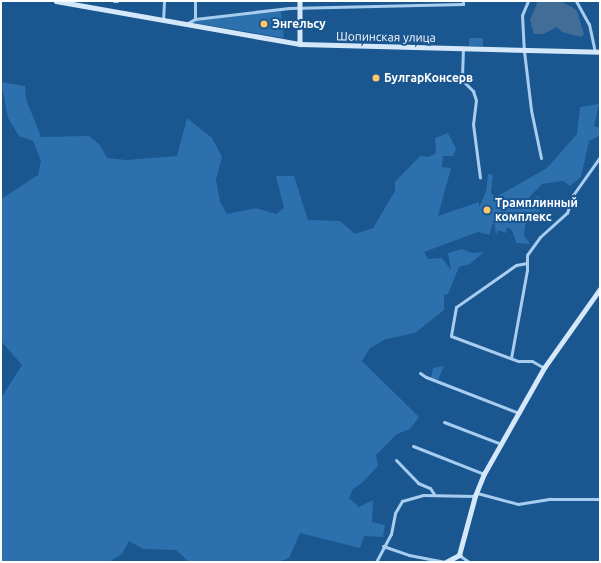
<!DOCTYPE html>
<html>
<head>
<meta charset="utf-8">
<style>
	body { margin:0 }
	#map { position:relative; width:601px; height:563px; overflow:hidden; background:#1a5690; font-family:Ubuntu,sans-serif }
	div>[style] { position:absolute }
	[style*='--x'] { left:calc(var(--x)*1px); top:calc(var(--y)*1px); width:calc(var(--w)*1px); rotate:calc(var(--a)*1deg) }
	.green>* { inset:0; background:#2c70ae }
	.water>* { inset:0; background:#426d97 }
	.street>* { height:3px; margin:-1.5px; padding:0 1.5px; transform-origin:1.5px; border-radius:1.5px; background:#a8cdef }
	.secondary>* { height:4.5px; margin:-2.25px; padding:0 2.25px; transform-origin:2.25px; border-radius:2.25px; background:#d5e8fa }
	.dots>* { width:11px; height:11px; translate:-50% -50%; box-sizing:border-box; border:2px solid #1a5690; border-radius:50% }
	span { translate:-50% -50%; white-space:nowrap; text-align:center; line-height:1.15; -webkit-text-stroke:4px #1a5690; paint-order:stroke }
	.poi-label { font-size:12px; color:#fff; font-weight:700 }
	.left { translate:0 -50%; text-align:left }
	.street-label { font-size:12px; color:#fff }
	.frame { position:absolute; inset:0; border:2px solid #fff; pointer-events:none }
</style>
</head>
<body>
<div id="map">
	<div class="green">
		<div style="clip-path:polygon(281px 11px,284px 38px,194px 23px,195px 21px)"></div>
		<div style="clip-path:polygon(469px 38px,483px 38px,483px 46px,469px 46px)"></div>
		<div style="clip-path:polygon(1px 82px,25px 86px,26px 99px,41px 137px,89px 136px,100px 145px,107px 158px,126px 160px,177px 156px,187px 118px,212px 138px,222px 157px,216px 179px,220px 202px,227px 214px,256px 208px,276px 214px,284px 208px,276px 176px,294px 176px,308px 220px,340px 221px,355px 234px,373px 228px,395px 191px,395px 182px,420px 156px,429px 157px,436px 153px,435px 138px,448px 133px,456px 149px,453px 156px,443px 156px,442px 167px,451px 168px,438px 216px,479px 202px,479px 207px,486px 192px,488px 174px,493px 175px,491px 193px,496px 197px,547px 168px,577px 134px,580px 107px,599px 104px,594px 126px,600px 128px,599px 136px,589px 141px,581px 177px,570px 186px,563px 181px,542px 184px,523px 204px,539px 196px,540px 212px,526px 220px,524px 235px,530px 244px,516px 243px,512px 230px,507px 227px,506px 233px,498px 230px,496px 235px,494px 220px,489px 235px,478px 232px,424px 252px,428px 259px,442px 258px,451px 270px,448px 253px,462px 249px,472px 253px,484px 252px,470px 264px,459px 267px,448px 294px,444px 295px,444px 310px,415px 333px,386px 339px,370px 348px,362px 361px,419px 417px,410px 429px,397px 434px,376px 455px,378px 466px,362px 483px,353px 489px,349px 498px,359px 507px,373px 500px,372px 522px,385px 525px,383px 537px,364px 536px,360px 548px,300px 533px,289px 558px,278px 562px,189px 562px,176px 550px,143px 549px,129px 541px,122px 554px,109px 562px,1px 562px,1px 398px,22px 365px,1px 341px,1px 199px,38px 175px,41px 161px,33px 141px,19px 136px,8px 118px)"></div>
		<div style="clip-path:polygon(444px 366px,438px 380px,431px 378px,433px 368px)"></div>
	</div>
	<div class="water">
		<div style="clip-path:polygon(538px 1px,560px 1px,572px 7px,577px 11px,584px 34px,581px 37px,562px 32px,557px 27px,543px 34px,534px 34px,530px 20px)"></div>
	</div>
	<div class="street">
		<div style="--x:114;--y:1;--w:3;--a:0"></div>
		<div style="--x:195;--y:1;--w:18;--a:90"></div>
		<div style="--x:528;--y:1;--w:15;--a:113"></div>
		<div style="--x:522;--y:15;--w:36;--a:87"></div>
		<div style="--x:524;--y:51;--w:59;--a:83.2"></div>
		<div style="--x:531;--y:110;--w:49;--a:78.2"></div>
		<div style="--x:576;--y:1;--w:26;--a:61"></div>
		<div style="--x:589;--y:24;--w:29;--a:78"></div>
		<div style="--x:163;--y:21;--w:20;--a:-87"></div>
		<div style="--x:186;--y:24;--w:10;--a:-29"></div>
		<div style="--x:195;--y:19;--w:95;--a:-6.7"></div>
		<div style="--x:289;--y:8;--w:174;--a:-1.3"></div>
		<div style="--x:463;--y:4;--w:3;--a:-90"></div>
		<div style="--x:463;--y:48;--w:32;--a:92"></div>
		<div style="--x:462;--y:80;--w:16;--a:45"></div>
		<div style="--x:473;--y:91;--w:9;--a:72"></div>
		<div style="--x:476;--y:100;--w:24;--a:97"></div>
		<div style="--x:473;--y:124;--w:54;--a:82.6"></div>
		<div style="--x:527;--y:263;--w:11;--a:170"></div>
		<div style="--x:516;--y:265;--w:73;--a:145"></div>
		<div style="--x:456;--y:307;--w:29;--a:100"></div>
		<div style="--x:451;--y:336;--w:72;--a:20.5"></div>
		<div style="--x:518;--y:361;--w:14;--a:0"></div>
		<div style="--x:532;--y:361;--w:14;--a:30"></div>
		<div style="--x:511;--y:358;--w:89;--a:-79.7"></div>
		<div style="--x:527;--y:270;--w:15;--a:-90"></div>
		<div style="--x:527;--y:255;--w:22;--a:-54"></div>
		<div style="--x:540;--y:237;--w:36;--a:-42"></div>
		<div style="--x:567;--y:213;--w:19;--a:-72"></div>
		<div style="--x:573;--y:195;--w:47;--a:-54.6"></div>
		<div style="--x:420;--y:373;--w:7;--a:34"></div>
		<div style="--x:426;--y:377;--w:100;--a:21.2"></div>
		<div style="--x:444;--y:422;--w:61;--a:21.1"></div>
		<div style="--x:413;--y:446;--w:76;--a:21.5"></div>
		<div style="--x:396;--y:460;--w:32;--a:46"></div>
		<div style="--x:418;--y:483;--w:13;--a:23"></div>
		<div style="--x:430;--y:488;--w:7;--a:56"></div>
		<div style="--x:477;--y:493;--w:42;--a:15"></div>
		<div style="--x:518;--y:504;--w:33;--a:-9"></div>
		<div style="--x:551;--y:499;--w:49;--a:0"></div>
		<div style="--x:383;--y:546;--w:28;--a:19"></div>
		<div style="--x:409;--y:555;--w:38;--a:11"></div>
		<div style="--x:459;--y:555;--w:12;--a:35"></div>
		<div style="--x:376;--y:562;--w:32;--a:-62"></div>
		<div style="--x:391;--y:534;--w:21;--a:-79"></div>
		<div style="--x:395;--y:513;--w:14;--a:-60"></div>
		<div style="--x:402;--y:501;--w:22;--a:-16"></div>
		<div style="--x:423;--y:495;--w:52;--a:1.1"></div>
	</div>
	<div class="secondary">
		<div style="--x:56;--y:1;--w:248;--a:10"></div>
		<div style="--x:300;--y:44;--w:300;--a:1.5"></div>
		<div style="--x:300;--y:1;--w:43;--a:90"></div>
		<div style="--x:446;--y:562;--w:15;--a:-28"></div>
		<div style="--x:459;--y:555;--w:61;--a:-74.8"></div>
		<div style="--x:475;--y:496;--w:24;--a:-68"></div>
		<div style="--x:484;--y:474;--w:122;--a:-60.5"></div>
		<div style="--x:544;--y:368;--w:97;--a:-54.7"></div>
	</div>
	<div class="dots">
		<div style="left:264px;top:24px;background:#ffc765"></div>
		<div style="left:376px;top:78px;background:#ffc765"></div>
		<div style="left:487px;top:210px;background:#ffc765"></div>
	</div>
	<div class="poi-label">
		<span class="left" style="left:272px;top:24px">Энгельсу</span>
		<span class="left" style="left:384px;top:78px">БулгарКонсерв</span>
		<span class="left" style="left:495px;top:210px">Трамплинный<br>комплекс</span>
	</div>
	<div class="street-label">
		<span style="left:386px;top:37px;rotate:1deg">Шопинская улица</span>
	</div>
	<div class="frame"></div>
</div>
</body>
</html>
